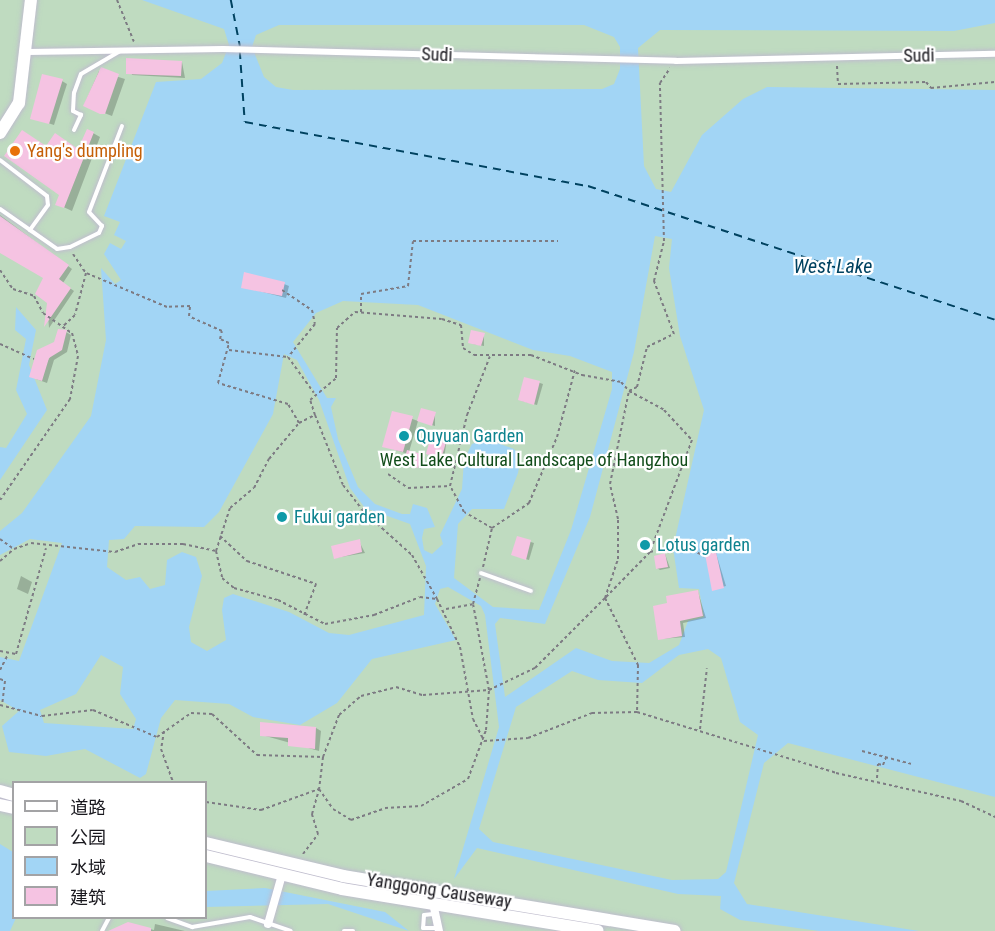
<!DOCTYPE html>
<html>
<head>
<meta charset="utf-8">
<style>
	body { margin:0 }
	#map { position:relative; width:995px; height:931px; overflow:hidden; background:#f6f4fe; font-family:"Roboto Condensed","Noto Sans SC",sans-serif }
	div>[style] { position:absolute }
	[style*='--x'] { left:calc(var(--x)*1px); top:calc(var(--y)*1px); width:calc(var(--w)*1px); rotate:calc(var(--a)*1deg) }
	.green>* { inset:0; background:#bfdbc0 }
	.water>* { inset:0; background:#a2d5f5 }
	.shadow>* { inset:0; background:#0003 }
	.ferry>* { height:1.5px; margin-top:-0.75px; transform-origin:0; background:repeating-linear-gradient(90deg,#004260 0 8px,transparent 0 14px) }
	.building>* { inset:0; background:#f5c3e2 }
	.path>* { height:2px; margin-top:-1px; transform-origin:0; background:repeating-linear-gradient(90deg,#7d7b83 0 3px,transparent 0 6px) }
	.roads { filter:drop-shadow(0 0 2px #bfbdcd) drop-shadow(0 0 2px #bfbdcd) }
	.service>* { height:4px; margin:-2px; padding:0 2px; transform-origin:2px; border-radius:2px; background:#fff }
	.pedestrian>* { height:6px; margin:-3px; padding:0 3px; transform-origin:3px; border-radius:3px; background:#fff }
	.minor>* { height:8px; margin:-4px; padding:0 4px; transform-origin:4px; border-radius:4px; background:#fff }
	.secondary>* { height:12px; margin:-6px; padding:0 6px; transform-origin:6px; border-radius:6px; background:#fff }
	.dots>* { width:16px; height:16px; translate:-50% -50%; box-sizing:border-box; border:3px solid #fff; border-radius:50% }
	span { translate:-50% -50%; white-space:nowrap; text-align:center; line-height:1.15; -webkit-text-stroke:4.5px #fff; paint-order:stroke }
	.street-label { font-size:18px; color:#19181e }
	.food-label { font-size:18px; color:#c56008 }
	.left { translate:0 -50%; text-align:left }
	.culture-label { font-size:18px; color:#0d838f }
	.park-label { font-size:18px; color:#124d1b }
	.water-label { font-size:20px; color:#004260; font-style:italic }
	.legend { position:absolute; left:12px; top:781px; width:195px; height:138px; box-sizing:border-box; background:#fff; border:2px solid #a3a3a5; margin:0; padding:8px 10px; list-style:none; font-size:18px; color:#19181e }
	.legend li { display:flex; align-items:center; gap:12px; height:30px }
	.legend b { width:30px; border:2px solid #a3a3a5 }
</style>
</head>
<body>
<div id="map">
	<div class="green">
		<div style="clip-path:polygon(evenodd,0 0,995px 0,995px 931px,0 931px,0 0,14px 782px,206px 782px,206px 918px,14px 918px,14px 782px)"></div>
	</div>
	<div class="water">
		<div style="clip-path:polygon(evenodd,142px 0,995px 0,995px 23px,954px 31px,660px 30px,638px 48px,644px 166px,656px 189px,671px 192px,702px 135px,743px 99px,767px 87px,995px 90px,995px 797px,788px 743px,764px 763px,734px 883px,747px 904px,919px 931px,819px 931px,740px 920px,720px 909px,721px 896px,678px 894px,477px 848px,454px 879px,499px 727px,485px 615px,481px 606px,448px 587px,440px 589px,435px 604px,456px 640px,372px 659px,337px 703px,300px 725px,253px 717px,229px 704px,175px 700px,161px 718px,146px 774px,140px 778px,85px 749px,46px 756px,9px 752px,2px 726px,19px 711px,0 700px,0 657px,19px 661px,62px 543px,30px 539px,0 555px,0 531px,22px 513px,91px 416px,106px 340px,101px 268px,115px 284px,121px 280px,104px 254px,110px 243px,121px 249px,126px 241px,114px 235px,120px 222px,104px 216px,156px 82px,201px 79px,222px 63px,229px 45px,224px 29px,142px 0,279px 25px,584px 25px,614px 37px,620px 47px,620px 69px,614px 84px,602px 89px,293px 90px,276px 87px,264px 77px,252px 47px,256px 35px,279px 25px,142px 0,655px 236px,672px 239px,669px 268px,680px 336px,704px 410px,673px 548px,679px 588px,699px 589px,704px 617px,688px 621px,679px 645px,649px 663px,612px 661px,576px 648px,505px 697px,495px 624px,500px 618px,545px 624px,590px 517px,634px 352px,655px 236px,142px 0,343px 301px,418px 305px,533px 350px,570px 356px,612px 372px,612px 389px,571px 530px,539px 610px,493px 607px,454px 578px,458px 524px,472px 509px,504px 509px,518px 473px,521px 457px,514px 449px,486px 439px,472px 444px,464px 460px,462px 489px,440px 535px,443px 544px,432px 554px,424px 550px,422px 538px,424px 529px,435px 527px,427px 508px,413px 504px,410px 514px,402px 514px,375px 504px,358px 487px,338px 439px,331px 407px,336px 398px,327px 398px,293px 342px,316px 313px,343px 301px,142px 0,284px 354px,297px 360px,319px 400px,350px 488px,365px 508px,410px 524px,426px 566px,424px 615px,349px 635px,329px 633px,289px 612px,233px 594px,224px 598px,222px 610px,226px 640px,207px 651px,191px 642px,189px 627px,202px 576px,196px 557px,182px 552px,167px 560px,165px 585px,150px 589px,140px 577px,126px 580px,107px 567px,109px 540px,124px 539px,135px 526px,204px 527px,219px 512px,273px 414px,284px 354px,142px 0,708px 649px,721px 658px,740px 722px,758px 735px,726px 872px,718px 879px,672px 880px,493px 842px,479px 829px,516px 707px,572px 671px,598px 680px,642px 683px,679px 655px,708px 649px,142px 0,101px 655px,123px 667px,120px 694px,136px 719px,133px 729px,44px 723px,40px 710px,76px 694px,101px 655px)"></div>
		<div style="clip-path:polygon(16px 307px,36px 330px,29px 365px,47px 410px,0 480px,0 447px,6px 448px,27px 414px,16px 390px,26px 339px,15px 330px)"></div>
		<div style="clip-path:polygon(0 844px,13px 852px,16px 918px,10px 931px,0 931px)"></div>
		<div style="clip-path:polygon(265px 888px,385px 912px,409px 931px,328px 904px,206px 907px,206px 891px)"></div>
	</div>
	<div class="shadow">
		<div style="clip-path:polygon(128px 59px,182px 62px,185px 78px,132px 75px)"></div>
		<div style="clip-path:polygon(99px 71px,125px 79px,112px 116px,84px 105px)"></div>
		<div style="clip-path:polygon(62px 81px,67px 84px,54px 125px,32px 118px)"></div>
		<div style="clip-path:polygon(93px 133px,100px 137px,72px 211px,57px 204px,61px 194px,47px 148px,79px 151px)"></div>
		<div style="clip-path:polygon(0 215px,72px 269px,63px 283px,74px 291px,49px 328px,45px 277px,0 251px)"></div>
		<div style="clip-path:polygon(284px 284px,289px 286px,286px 298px,243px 287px)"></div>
		<div style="clip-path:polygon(66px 332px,71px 335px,67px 352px,54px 360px,47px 383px,36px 379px)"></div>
		<div style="clip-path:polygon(484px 334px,484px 346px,473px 344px)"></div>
		<div style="clip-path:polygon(525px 378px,543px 384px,537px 405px,522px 401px)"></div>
		<div style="clip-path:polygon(393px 412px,418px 421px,409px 452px,425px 457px,421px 469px,408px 465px,408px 454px,384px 446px)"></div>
		<div style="clip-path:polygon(435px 413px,435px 426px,422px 422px)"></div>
		<div style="clip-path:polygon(447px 438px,444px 459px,430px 455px)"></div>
		<div style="clip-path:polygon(518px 538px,534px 543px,529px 560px,516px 556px)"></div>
		<div style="clip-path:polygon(359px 541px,365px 553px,335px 558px)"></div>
		<div style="clip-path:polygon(716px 553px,726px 586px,714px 589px)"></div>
		<div style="clip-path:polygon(665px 554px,670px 568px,660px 570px,657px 568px)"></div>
		<div style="clip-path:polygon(21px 576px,32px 582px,28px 594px,17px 589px)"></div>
		<div style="clip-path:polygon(698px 592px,706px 618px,683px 623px,685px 637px,660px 639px,669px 604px)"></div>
		<div style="clip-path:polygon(316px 728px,321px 731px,319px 751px,262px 735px)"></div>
		<div style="clip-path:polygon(129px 924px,154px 930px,155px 924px,185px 931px,119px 931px)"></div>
	</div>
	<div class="ferry">
		<div style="--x:231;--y:0;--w:47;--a:78.9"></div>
		<div style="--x:240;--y:51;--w:71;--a:86"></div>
		<div style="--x:245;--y:122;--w:349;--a:10.6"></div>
		<div style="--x:588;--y:186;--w:428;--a:18.2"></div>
	</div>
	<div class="building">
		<div style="clip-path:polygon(126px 58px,182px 61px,181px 76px,126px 74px)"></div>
		<div style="clip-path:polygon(101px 67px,119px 74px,105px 114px,100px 114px,83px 106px)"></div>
		<div style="clip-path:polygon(42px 74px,63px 79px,49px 124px,30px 119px)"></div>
		<div style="clip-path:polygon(87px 129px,94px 132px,64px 208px,55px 205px,59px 195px,4px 156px,22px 130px,46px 146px,55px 133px,78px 149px)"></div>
		<div style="clip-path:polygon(0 216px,69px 265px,59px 279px,71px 288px,44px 327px,47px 303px,35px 294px,43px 278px,0 253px)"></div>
		<div style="clip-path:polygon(244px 272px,285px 282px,282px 296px,241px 288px)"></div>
		<div style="clip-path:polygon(58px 329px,67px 330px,62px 350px,49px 358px,42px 381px,29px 377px,37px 350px,54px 342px)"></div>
		<div style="clip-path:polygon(471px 330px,485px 333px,481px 346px,468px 343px)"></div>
		<div style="clip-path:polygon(524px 377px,540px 381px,534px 405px,518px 400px)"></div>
		<div style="clip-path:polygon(421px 408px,436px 412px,432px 426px,417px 421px)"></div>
		<div style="clip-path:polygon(392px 411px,413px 416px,403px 452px,382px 447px)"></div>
		<div style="clip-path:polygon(432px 432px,448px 436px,441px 459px,426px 454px)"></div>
		<div style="clip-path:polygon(407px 450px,422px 454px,418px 468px,403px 464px)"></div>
		<div style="clip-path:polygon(517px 536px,531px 540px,526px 560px,511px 555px)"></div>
		<div style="clip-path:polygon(360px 539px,362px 552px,334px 559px,331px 546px)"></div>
		<div style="clip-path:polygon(716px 552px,724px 588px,712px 591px,705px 554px)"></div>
		<div style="clip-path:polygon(665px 553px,668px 567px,656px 569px,654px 556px)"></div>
		<div style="clip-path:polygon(698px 590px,703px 616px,680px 621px,682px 636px,658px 640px,653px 606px,667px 603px,666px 596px)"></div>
		<div style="clip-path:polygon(260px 722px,316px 727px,315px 749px,288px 746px,288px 738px,260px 736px)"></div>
		<div style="clip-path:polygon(128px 922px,151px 928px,151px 931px,108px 931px)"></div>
	</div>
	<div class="path">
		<div style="--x:117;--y:0;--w:45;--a:68"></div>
		<div style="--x:837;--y:66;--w:18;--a:87"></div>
		<div style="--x:838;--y:84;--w:88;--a:-1.3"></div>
		<div style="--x:926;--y:82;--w:8;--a:50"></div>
		<div style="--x:931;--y:88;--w:64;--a:-5.4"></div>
		<div style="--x:73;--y:254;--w:23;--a:56"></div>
		<div style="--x:0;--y:270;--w:23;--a:56"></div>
		<div style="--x:13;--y:289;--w:22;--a:18"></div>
		<div style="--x:34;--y:296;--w:19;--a:62"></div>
		<div style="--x:43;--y:313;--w:35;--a:35"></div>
		<div style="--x:72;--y:333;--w:24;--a:75"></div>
		<div style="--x:78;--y:356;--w:44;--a:100.5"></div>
		<div style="--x:70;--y:399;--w:123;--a:124.7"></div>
		<div style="--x:282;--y:290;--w:36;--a:34"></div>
		<div style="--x:312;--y:310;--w:14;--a:78"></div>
		<div style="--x:315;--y:324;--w:43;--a:129.3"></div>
		<div style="--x:361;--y:312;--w:18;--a:-90"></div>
		<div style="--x:361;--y:294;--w:48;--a:-9.7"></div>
		<div style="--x:408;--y:286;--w:45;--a:-83.7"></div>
		<div style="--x:413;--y:241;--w:145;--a:0"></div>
		<div style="--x:0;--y:344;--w:37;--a:24"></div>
		<div style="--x:229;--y:350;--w:59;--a:6.8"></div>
		<div style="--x:288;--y:357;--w:44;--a:54.2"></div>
		<div style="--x:629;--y:391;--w:40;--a:28"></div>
		<div style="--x:664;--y:410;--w:41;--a:47"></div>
		<div style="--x:692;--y:440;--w:120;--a:110.6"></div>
		<div style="--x:650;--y:552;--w:64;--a:134.4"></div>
		<div style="--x:605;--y:598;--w:41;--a:-71.6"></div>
		<div style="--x:618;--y:559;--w:40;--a:-90"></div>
		<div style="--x:618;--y:519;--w:36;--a:-103"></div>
		<div style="--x:610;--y:484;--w:95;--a:-78.5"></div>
		<div style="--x:315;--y:415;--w:75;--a:68.2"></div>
		<div style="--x:343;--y:485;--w:34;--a:52"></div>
		<div style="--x:364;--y:512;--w:64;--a:41.9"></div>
		<div style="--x:412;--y:555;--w:51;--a:60.4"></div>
		<div style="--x:299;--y:423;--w:18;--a:-27"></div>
		<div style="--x:315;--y:415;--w:16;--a:-108"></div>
		<div style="--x:310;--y:400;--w:34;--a:-40"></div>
		<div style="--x:336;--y:378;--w:50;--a:-88.9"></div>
		<div style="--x:337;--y:328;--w:24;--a:-42"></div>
		<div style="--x:355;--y:312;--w:87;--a:4.6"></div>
		<div style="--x:442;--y:319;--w:20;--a:18"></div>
		<div style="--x:461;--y:325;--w:23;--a:85"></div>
		<div style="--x:463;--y:348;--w:13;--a:32"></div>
		<div style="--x:474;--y:355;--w:57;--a:0"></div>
		<div style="--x:531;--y:355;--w:55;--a:21.4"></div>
		<div style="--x:582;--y:375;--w:40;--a:10"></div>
		<div style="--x:621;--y:382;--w:12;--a:48"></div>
		<div style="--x:629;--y:391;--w:9;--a:-27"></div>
		<div style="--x:637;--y:387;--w:41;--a:-76"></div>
		<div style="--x:647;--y:347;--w:30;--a:-26"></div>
		<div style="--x:674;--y:334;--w:57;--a:-110.7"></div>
		<div style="--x:654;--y:281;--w:41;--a:-76"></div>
		<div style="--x:664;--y:241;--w:158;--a:-91.5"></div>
		<div style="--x:660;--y:83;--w:18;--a:-56"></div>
		<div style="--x:388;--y:474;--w:24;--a:35"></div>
		<div style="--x:408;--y:488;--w:42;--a:-2.7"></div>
		<div style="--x:492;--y:528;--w:45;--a:-34"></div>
		<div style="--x:529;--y:503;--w:72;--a:-67"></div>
		<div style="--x:557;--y:437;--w:69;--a:-75"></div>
		<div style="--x:220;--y:536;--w:37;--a:43"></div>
		<div style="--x:247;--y:561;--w:73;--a:18.4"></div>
		<div style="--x:316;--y:584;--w:33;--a:111"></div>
		<div style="--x:0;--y:539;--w:17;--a:36"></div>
		<div style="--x:14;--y:549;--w:18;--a:-19"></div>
		<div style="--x:31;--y:543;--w:84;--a:6.1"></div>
		<div style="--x:115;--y:552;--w:24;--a:-19"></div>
		<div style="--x:138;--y:544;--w:45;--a:0"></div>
		<div style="--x:183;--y:544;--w:34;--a:12"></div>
		<div style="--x:216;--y:551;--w:45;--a:-72"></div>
		<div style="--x:230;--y:508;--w:31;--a:-40"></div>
		<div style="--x:254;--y:488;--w:33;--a:-63"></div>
		<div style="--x:269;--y:459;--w:47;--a:-50.2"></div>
		<div style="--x:299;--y:423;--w:22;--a:-120"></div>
		<div style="--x:288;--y:404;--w:73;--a:-163.3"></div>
		<div style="--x:218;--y:383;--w:41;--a:-74.6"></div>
		<div style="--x:229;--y:343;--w:10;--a:-156"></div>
		<div style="--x:220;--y:339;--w:8;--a:-76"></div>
		<div style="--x:222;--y:331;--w:36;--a:-156"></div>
		<div style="--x:189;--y:316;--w:10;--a:-84"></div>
		<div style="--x:190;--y:306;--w:23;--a:178"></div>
		<div style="--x:167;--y:307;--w:88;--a:-157.2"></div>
		<div style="--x:86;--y:273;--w:43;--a:104.7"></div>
		<div style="--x:75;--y:315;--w:16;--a:137"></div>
		<div style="--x:216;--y:551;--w:28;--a:77"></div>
		<div style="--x:222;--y:578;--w:16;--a:40"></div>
		<div style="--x:234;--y:588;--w:46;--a:15.3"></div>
		<div style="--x:278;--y:600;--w:53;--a:27.1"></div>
		<div style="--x:325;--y:624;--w:50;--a:-10.4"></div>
		<div style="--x:374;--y:615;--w:49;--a:-21.4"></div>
		<div style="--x:420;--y:597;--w:17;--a:7"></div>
		<div style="--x:437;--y:599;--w:53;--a:64.4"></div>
		<div style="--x:460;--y:647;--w:73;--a:79.8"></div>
		<div style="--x:473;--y:719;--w:25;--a:63"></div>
		<div style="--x:484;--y:741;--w:44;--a:-3.9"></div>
		<div style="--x:528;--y:738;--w:69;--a:-21.3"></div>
		<div style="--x:592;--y:713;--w:45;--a:-1.3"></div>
		<div style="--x:650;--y:552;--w:33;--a:-14"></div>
		<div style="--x:682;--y:544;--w:26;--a:29"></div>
		<div style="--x:0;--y:561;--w:18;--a:-41"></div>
		<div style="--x:483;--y:567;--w:40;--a:-77"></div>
		<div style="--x:492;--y:528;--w:32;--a:-150"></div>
		<div style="--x:464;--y:512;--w:30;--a:-118"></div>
		<div style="--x:450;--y:486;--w:73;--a:-76.5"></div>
		<div style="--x:467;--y:415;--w:63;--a:-68.7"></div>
		<div style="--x:446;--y:609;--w:27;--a:-10"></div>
		<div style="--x:0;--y:651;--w:16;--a:11"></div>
		<div style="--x:16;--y:654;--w:110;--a:-74.2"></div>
		<div style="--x:0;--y:670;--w:18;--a:-63"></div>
		<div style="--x:0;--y:679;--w:5;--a:22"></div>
		<div style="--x:5;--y:681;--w:24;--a:97"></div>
		<div style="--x:0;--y:705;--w:43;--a:14.7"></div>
		<div style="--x:42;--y:716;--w:51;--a:-6.7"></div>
		<div style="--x:93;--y:710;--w:69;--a:22.9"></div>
		<div style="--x:157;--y:737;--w:42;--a:-35.2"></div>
		<div style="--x:191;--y:713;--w:21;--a:3"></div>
		<div style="--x:212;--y:714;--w:61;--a:42.3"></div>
		<div style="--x:257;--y:755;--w:66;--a:1.7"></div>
		<div style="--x:323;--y:757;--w:32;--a:97"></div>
		<div style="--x:319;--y:789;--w:24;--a:55"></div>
		<div style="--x:333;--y:809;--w:21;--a:31"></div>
		<div style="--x:351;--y:820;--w:36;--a:-19"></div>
		<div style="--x:385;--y:808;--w:36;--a:-3"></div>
		<div style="--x:421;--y:806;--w:54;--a:-29.9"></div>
		<div style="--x:468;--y:779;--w:52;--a:-69.8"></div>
		<div style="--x:486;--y:730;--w:40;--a:-85.7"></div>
		<div style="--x:489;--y:690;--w:51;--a:-25.6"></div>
		<div style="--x:535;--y:668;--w:99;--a:-45"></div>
		<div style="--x:605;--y:598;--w:75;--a:63.8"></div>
		<div style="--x:638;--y:665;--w:47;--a:91.2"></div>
		<div style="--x:637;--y:712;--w:208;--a:17"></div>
		<div style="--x:836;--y:773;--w:128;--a:12.6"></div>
		<div style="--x:961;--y:801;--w:38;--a:25"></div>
		<div style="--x:700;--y:729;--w:61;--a:-83.5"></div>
		<div style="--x:164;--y:731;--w:18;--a:99"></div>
		<div style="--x:161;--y:749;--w:35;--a:70"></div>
		<div style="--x:862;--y:751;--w:52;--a:14.6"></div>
		<div style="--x:323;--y:757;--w:45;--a:-69.1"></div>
		<div style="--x:339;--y:715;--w:29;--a:-41"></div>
		<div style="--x:361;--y:696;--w:36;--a:-14"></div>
		<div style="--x:396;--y:687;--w:28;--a:17"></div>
		<div style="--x:423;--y:695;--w:66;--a:-4.3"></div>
		<div style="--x:489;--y:690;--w:87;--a:-100.5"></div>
		<div style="--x:473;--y:604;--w:27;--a:-75"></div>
		<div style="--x:877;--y:778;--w:14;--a:-86"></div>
		<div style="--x:878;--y:764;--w:5;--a:11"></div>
		<div style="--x:883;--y:765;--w:9;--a:-69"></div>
		<div style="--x:206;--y:802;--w:56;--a:8.3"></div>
		<div style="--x:261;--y:810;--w:62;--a:-19.9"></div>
		<div style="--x:303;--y:854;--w:25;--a:-53"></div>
		<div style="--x:318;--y:834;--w:21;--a:-107"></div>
		<div style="--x:312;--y:814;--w:26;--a:-74"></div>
	</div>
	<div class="roads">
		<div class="service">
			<div style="--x:74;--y:130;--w:17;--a:-65"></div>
			<div style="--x:81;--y:115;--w:9;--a:-153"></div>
			<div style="--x:73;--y:111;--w:18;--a:-87"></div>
			<div style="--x:74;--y:93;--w:20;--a:-70"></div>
			<div style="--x:81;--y:74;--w:45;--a:-30.5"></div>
			<div style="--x:0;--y:160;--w:59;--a:37.5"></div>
			<div style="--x:47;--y:196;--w:9;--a:84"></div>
			<div style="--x:48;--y:205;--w:31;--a:126"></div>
			<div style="--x:30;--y:230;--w:33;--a:35"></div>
			<div style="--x:57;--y:249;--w:13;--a:-9"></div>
			<div style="--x:70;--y:247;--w:32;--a:-26"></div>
			<div style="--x:99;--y:233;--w:8;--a:-67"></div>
			<div style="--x:102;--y:226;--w:19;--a:-133"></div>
			<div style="--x:89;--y:212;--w:92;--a:-69"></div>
			<div style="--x:0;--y:209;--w:37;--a:35"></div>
			<div style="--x:481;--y:573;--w:53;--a:19.8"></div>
			<div style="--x:433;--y:914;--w:9;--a:174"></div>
			<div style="--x:424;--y:915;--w:13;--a:94"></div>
			<div style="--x:423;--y:928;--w:12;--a:0"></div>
			<div style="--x:167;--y:918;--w:27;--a:20"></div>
			<div style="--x:192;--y:927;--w:59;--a:-9.8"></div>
			<div style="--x:250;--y:917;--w:43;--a:18.9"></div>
			<div style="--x:102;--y:931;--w:15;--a:-62"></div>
			<div style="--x:344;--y:931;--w:9;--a:0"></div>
		</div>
		<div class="pedestrian">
			<div style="--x:28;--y:52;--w:195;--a:-0.9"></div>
			<div style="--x:223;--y:49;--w:453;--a:1.5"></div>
			<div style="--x:676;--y:61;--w:319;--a:-1.3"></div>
		</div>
		<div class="minor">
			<div style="--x:433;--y:903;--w:29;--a:78"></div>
			<div style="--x:268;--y:924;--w:51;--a:-74.1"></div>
		</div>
		<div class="secondary">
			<div style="--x:0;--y:133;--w:36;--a:-58"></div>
			<div style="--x:19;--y:103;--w:104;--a:-83.4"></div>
			<div style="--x:0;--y:791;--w:15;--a:16"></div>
			<div style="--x:0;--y:805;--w:14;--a:12"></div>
			<div style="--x:206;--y:843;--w:141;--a:13.5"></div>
			<div style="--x:343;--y:876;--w:336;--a:9.4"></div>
			<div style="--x:206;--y:856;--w:140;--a:13.6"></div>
			<div style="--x:342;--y:889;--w:259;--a:9.3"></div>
		</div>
	</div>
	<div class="dots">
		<div style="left:15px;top:151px;background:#e8710a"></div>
		<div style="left:404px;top:436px;background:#0f9aa8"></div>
		<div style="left:282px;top:517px;background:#0f9aa8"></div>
		<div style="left:645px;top:545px;background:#0f9aa8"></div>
	</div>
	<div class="street-label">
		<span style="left:437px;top:55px;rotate:2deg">Sudi</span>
		<span style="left:919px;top:56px;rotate:-1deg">Sudi</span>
		<span style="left:439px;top:891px;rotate:9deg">Yanggong Causeway</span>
	</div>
	<div class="food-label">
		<span class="left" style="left:27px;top:151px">Yang's dumpling</span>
	</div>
	<div class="culture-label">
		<span class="left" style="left:416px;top:436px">Quyuan Garden</span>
		<span class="left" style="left:294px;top:517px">Fukui garden</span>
		<span class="left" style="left:657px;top:545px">Lotus garden</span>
	</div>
	<div class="park-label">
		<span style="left:534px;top:460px">West Lake Cultural Landscape of Hangzhou</span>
	</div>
	<div class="water-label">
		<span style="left:833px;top:266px">West Lake</span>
	</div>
	<ul class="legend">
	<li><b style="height:8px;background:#fff"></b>道路</li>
	<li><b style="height:16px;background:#bfdbc0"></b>公园</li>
	<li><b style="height:16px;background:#a2d5f5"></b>水域</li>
	<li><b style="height:16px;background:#f5c3e2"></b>建筑</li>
	</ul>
</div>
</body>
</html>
